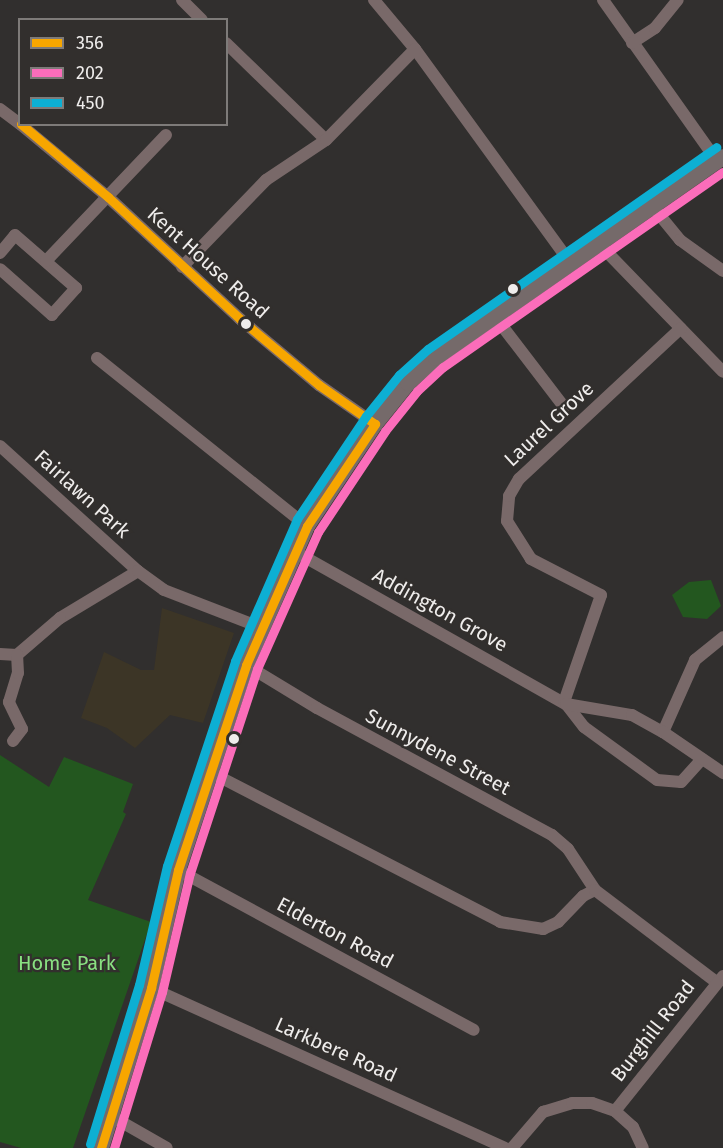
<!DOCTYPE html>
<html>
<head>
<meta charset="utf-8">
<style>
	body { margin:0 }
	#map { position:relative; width:723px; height:1148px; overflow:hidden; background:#312f2e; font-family:"Fira Sans",sans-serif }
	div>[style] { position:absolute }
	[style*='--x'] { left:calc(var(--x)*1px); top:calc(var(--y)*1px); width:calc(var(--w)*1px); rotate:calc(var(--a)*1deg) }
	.education>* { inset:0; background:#3c3526 }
	.green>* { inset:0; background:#23571f }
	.minor>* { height:12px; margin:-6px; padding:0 6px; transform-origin:6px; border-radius:6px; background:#796969 }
	.major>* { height:16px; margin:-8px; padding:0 8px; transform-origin:8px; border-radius:8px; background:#756a6a }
	.bus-1>* { height:9px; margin:-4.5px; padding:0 4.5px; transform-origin:4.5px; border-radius:4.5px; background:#f7a600 }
	.bus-2>* { height:9px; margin:-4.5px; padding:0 4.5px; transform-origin:4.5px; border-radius:4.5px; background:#fb6dba }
	.bus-3>* { height:9px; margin:-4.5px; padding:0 4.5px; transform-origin:4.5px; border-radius:4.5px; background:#0dafd3 }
	.dots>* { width:16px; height:16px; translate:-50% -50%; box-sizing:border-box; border:3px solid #322f2d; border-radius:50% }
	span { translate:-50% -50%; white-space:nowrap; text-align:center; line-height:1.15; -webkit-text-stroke:4.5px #322f2d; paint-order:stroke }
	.street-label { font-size:20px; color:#efedec }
	.park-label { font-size:20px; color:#89e081 }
	.legend { position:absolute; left:18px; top:18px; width:210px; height:108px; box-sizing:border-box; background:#322f2d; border:2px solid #7e7b79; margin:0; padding:8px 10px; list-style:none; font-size:18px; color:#efedec }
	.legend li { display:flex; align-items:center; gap:12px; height:30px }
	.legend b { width:30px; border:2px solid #7e7b79 }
</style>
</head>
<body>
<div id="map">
	<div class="education">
		<div style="clip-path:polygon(162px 608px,234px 633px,203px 723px,170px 715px,135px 748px,107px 728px,81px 718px,104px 652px,141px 670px,154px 670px)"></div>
	</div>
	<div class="green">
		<div style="clip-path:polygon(711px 580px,721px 606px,707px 619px,683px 617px,672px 595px,689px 582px)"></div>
		<div style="clip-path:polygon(0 755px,49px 787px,64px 757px,133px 784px,123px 812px,126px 814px,88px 900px,151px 922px,73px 1148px,21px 1148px,0 1142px)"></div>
	</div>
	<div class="minor">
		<div style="--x:182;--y:0;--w:28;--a:45"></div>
		<div style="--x:374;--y:0;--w:64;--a:50.1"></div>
		<div style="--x:415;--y:49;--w:267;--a:54"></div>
		<div style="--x:603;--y:0;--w:197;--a:54.7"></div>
		<div style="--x:226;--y:43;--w:139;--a:44.1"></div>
		<div style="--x:632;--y:43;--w:27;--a:-33"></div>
		<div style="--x:655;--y:28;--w:36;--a:-51"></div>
		<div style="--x:0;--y:109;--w:25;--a:37"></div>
		<div style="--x:20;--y:124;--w:114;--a:39.7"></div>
		<div style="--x:108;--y:197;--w:180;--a:42.7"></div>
		<div style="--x:240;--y:319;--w:103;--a:39.9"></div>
		<div style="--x:319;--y:385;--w:68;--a:34.9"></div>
		<div style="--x:653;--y:207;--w:43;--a:50.7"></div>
		<div style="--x:680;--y:240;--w:53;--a:35.8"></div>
		<div style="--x:601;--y:246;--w:175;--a:45.9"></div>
		<div style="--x:0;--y:253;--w:23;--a:-50"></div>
		<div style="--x:15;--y:235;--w:81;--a:41"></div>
		<div style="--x:76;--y:288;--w:36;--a:132"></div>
		<div style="--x:52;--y:315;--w:69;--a:-138.5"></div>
		<div style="--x:46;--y:261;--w:174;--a:-46.4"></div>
		<div style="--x:182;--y:267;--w:121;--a:-46"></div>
		<div style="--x:266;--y:180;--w:72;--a:-33.7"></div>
		<div style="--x:326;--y:140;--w:127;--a:-45.6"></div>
		<div style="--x:496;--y:318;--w:112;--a:52.6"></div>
		<div style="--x:97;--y:358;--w:269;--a:38.7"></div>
		<div style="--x:0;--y:446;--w:186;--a:42.2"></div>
		<div style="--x:138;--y:571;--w:91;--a:148.9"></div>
		<div style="--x:60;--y:618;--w:57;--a:139.3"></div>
		<div style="--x:17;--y:655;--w:17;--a:-177"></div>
		<div style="--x:294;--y:551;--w:312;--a:29.4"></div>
		<div style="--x:138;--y:571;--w:32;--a:36"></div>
		<div style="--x:164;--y:590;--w:105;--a:21.2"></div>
		<div style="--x:246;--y:665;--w:83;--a:31.2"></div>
		<div style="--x:317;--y:708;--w:267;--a:28.4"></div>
		<div style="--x:552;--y:835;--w:21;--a:41"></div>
		<div style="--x:568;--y:849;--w:49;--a:56.6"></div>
		<div style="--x:564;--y:702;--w:113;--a:-70.9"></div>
		<div style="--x:601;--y:595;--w:79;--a:-152.8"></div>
		<div style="--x:531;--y:559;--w:45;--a:-122.3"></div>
		<div style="--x:507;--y:521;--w:25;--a:-85"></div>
		<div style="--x:509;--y:496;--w:20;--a:-60"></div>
		<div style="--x:519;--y:479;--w:221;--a:-43"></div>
		<div style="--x:663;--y:732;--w:79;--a:-66"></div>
		<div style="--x:695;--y:660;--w:36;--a:-39"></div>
		<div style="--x:13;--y:741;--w:15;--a:-53"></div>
		<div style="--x:22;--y:729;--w:30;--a:-116"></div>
		<div style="--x:9;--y:702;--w:30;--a:-73"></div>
		<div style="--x:18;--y:673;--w:18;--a:-93"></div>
		<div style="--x:702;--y:759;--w:31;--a:132"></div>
		<div style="--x:681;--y:782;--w:24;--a:-175"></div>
		<div style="--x:657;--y:780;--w:90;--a:-144"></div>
		<div style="--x:584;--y:727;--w:29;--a:-128"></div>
		<div style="--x:566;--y:704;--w:67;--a:9.5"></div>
		<div style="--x:632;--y:715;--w:35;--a:29"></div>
		<div style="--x:663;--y:732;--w:73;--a:34.3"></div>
		<div style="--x:210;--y:772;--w:326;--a:27.3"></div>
		<div style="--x:500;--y:922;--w:44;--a:9.2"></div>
		<div style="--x:543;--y:929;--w:17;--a:-25"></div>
		<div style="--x:558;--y:922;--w:36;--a:-46"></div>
		<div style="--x:583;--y:896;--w:13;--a:-27"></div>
		<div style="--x:595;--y:890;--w:152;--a:37.2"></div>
		<div style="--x:178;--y:870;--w:336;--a:28.4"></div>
		<div style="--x:151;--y:988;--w:388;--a:24.3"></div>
		<div style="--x:615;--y:1111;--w:173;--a:-51.3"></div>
		<div style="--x:111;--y:1116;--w:64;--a:29.7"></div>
		<div style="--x:512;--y:1148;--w:48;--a:-49.3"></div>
		<div style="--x:543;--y:1112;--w:30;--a:-17"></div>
		<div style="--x:572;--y:1103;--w:20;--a:0"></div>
		<div style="--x:592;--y:1103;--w:24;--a:19"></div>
		<div style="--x:615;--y:1111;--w:24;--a:42"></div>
		<div style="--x:633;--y:1127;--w:23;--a:65"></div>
	</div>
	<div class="major">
		<div style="--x:101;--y:1148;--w:168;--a:-72.6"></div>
		<div style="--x:151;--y:988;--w:121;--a:-77.1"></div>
		<div style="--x:178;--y:870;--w:216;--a:-71.6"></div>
		<div style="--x:246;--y:665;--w:152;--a:-66.3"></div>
		<div style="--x:307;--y:526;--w:123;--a:-56.3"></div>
		<div style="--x:375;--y:424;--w:53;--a:-51.2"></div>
		<div style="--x:408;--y:383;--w:38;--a:-42"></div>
		<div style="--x:436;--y:358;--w:350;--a:-35"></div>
	</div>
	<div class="bus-1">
		<div style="--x:21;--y:124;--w:114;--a:40"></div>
		<div style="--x:108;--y:197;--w:180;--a:42.7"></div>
		<div style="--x:240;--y:319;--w:103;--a:39.9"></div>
		<div style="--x:319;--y:385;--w:68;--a:34.9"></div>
		<div style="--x:101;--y:1148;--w:168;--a:-72.6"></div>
		<div style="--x:151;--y:988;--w:121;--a:-77.1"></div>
		<div style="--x:178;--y:870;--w:216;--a:-71.6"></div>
		<div style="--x:246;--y:665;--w:152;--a:-66.3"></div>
		<div style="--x:307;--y:526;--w:123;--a:-56.3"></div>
	</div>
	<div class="bus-2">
		<div style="--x:114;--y:1148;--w:163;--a:-72.9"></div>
		<div style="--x:162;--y:992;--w:122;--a:-76.8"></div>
		<div style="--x:190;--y:873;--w:215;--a:-71.8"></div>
		<div style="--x:257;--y:669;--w:150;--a:-66"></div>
		<div style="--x:318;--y:532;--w:121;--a:-56.4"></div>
		<div style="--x:385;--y:431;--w:51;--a:-51.3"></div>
		<div style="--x:417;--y:391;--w:35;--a:-43"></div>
		<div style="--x:443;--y:367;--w:341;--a:-34.9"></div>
	</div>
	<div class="bus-3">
		<div style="--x:90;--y:1144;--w:166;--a:-72.9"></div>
		<div style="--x:139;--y:985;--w:122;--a:-76.8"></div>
		<div style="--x:167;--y:866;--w:216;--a:-71.6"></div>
		<div style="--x:235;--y:661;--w:155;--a:-66.4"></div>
		<div style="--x:297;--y:519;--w:124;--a:-56.2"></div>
		<div style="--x:366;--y:416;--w:53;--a:-51.2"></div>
		<div style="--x:399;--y:375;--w:39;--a:-42"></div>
		<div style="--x:428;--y:349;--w:352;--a:-35"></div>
	</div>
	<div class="dots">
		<div style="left:513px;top:289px;background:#efedec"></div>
		<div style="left:246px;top:324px;background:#efedec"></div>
		<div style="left:234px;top:739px;background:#efedec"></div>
	</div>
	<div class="street-label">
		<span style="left:208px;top:263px;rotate:42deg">Kent House Road</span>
		<span style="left:549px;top:424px;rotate:-43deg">Laurel Grove</span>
		<span style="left:82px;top:494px;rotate:42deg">Fairlawn Park</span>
		<span style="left:440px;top:610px;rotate:29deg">Addington Grove</span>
		<span style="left:438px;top:752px;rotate:28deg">Sunnydene Street</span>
		<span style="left:335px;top:933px;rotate:28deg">Elderton Road</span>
		<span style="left:653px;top:1031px;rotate:-52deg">Burghill Road</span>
		<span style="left:336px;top:1050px;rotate:24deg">Larkbere Road</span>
	</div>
	<div class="park-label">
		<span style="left:67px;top:963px">Home Park</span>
	</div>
	<ul class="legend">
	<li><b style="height:8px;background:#f7a600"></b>356</li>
	<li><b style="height:8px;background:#fb6dba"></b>202</li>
	<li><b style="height:8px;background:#0dafd3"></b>450</li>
	</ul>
</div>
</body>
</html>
